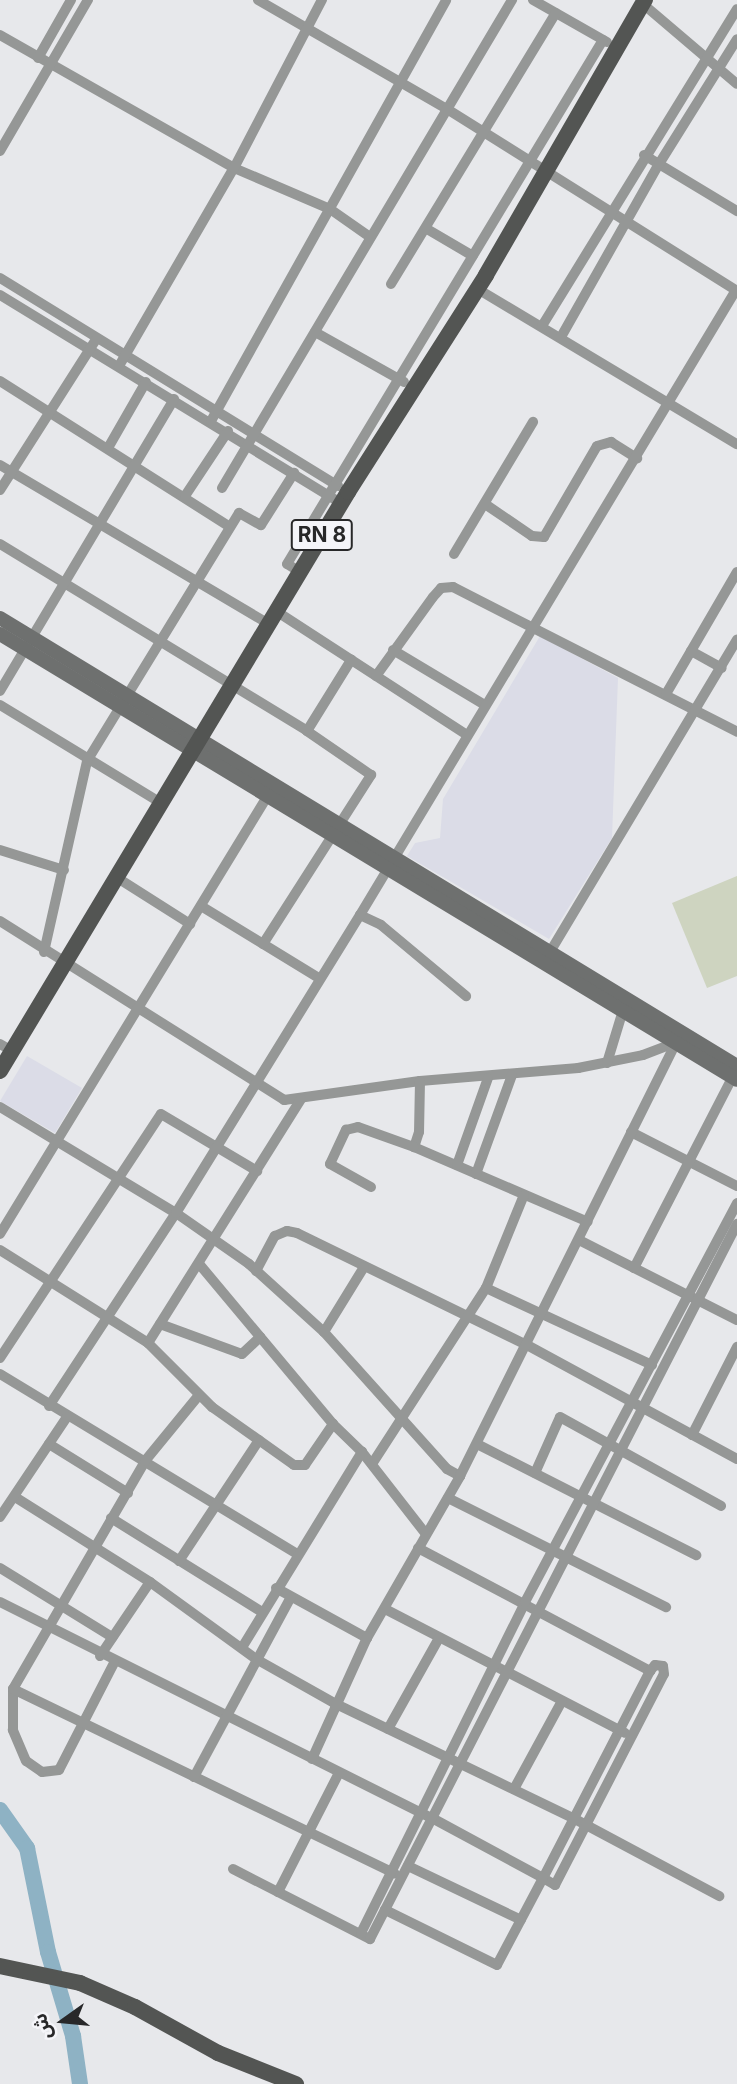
<!DOCTYPE html>
<html>
<head>
<meta charset="utf-8">
<style>
	body { margin:0 }
	#map { position:relative; width:737px; height:2084px; overflow:hidden; background:#e7e8eb; font-family:Inter,"Noto Sans Arabic",sans-serif }
	div>[style] { position:absolute }
	[style*='--x'] { left:calc(var(--x)*1px); top:calc(var(--y)*1px); width:calc(var(--w)*1px); rotate:calc(var(--a)*1deg) }
	.built>* { inset:0; background:#dbdce7 }
	.green>* { inset:0; background:#ced4c0 }
	.river>* { height:16px; margin:-8px; padding:0 8px; transform-origin:8px; border-radius:8px; background:#8eb2c4 }
	.minor>* { height:10px; margin:-5px; padding:0 5px; transform-origin:5px; border-radius:5px; background:#959796 }
	.secondary>* { height:14px; margin:-7px; padding:0 7px; transform-origin:7px; border-radius:7px; background:#6e706f }
	.primary>* { height:16px; margin:-8px; padding:0 8px; transform-origin:8px; border-radius:8px; background:#535553 }
	span { translate:-50% -50%; white-space:nowrap; text-align:center; line-height:1.15; -webkit-text-stroke:5px #f5f5f9; paint-order:stroke }
	.shield-label span { padding:2px 5px; background:#f5f5f9; border:2px solid; border-radius:5px; -webkit-text-stroke-width:0 }
	.shield-label { font-size:21px; color:#282829; font-weight:700 }
	.north { position:absolute; left:28px; top:1986px; width:70px; height:70px; -webkit-text-stroke:5px #f5f5f9; paint-order:stroke; rotate:255deg; font-size:19px; font-weight:700; line-height:28px; text-align:center; color:#282829 }
	.north::after { content:''; display:block; margin:auto; width:24px; height:32px; background:#282829; clip-path:polygon(50% 0,100% 100%,50% 72%,0 100%) }
</style>
</head>
<body>
<div id="map">
	<div class="built">
		<div style="clip-path:polygon(540px 636px,618px 678px,612px 838px,549px 939px,407px 856px,415px 843px,440px 838px,443px 799px)"></div>
		<div style="clip-path:polygon(27px 1056px,82px 1088px,55px 1133px,0 1101px)"></div>
	</div>
	<div class="green">
		<div style="clip-path:polygon(737px 876px,737px 976px,707px 988px,672px 903px)"></div>
	</div>
	<div class="river">
		<div style="--x:0;--y:1810;--w:47;--a:54.6"></div>
		<div style="--x:27;--y:1848;--w:106;--a:78.6"></div>
		<div style="--x:48;--y:1952;--w:88;--a:73.4"></div>
		<div style="--x:73;--y:2036;--w:49;--a:81.7"></div>
	</div>
	<div class="minor">
		<div style="--x:258;--y:0;--w:218;--a:30"></div>
		<div style="--x:447;--y:109;--w:342;--a:32.1"></div>
		<div style="--x:533;--y:0;--w:85;--a:29.6"></div>
		<div style="--x:643;--y:4;--w:123;--a:40.4"></div>
		<div style="--x:0;--y:35;--w:269;--a:29.6"></div>
		<div style="--x:234;--y:168;--w:104;--a:23.1"></div>
		<div style="--x:330;--y:209;--w:49;--a:35"></div>
		<div style="--x:38;--y:58;--w:67;--a:-60.4"></div>
		<div style="--x:0;--y:151;--w:175;--a:-59.8"></div>
		<div style="--x:644;--y:155;--w:109;--a:31.1"></div>
		<div style="--x:427;--y:229;--w:53;--a:30.4"></div>
		<div style="--x:0;--y:278;--w:397;--a:31.6"></div>
		<div style="--x:391;--y:284;--w:317;--a:-58.7"></div>
		<div style="--x:476;--y:288;--w:304;--a:30.9"></div>
		<div style="--x:0;--y:295;--w:401;--a:31.4"></div>
		<div style="--x:542;--y:326;--w:372;--a:-58.4"></div>
		<div style="--x:315;--y:332;--w:102;--a:29.3"></div>
		<div style="--x:561;--y:337;--w:199;--a:-60.5"></div>
		<div style="--x:659;--y:164;--w:147;--a:-58"></div>
		<div style="--x:119;--y:366;--w:229;--a:-59.9"></div>
		<div style="--x:234;--y:168;--w:190;--a:-62.4"></div>
		<div style="--x:0;--y:381;--w:272;--a:32.4"></div>
		<div style="--x:211;--y:421;--w:482;--a:-60.8"></div>
		<div style="--x:108;--y:448;--w:76;--a:-60.1"></div>
		<div style="--x:0;--y:465;--w:312;--a:30.6"></div>
		<div style="--x:222;--y:488;--w:568;--a:-59.28"></div>
		<div style="--x:0;--y:490;--w:180;--a:-57.5"></div>
		<div style="--x:185;--y:496;--w:78;--a:-56.5"></div>
		<div style="--x:485;--y:504;--w:57;--a:34.2"></div>
		<div style="--x:532;--y:536;--w:12;--a:5"></div>
		<div style="--x:544;--y:537;--w:105;--a:-59.8"></div>
		<div style="--x:597;--y:446;--w:15;--a:-16"></div>
		<div style="--x:611;--y:442;--w:31;--a:32"></div>
		<div style="--x:0;--y:544;--w:359;--a:31.3"></div>
		<div style="--x:307;--y:731;--w:84;--a:-58.2"></div>
		<div style="--x:454;--y:554;--w:154;--a:-59.1"></div>
		<div style="--x:300;--y:572;--w:15;--a:-148"></div>
		<div style="--x:287;--y:564;--w:612;--a:-58.91"></div>
		<div style="--x:276;--y:611;--w:228;--a:33"></div>
		<div style="--x:393;--y:650;--w:107;--a:30.9"></div>
		<div style="--x:691;--y:651;--w:35;--a:29"></div>
		<div style="--x:376;--y:676;--w:97;--a:-54.2"></div>
		<div style="--x:433;--y:597;--w:12;--a:-48"></div>
		<div style="--x:441;--y:588;--w:12;--a:-5"></div>
		<div style="--x:453;--y:587;--w:319;--a:27"></div>
		<div style="--x:0;--y:691;--w:340;--a:-59.2"></div>
		<div style="--x:666;--y:694;--w:141;--a:-59.8"></div>
		<div style="--x:0;--y:705;--w:188;--a:31.3"></div>
		<div style="--x:0;--y:850;--w:67;--a:17.4"></div>
		<div style="--x:116;--y:877;--w:88;--a:32.4"></div>
		<div style="--x:201;--y:906;--w:138;--a:31.4"></div>
		<div style="--x:360;--y:915;--w:23;--a:25"></div>
		<div style="--x:381;--y:925;--w:111;--a:39.9"></div>
		<div style="--x:0;--y:921;--w:336;--a:32.2"></div>
		<div style="--x:284;--y:1100;--w:137;--a:-8"></div>
		<div style="--x:420;--y:1081;--w:159;--a:-4.7"></div>
		<div style="--x:578;--y:1068;--w:66;--a:-11.3"></div>
		<div style="--x:643;--y:1055;--w:34;--a:-21"></div>
		<div style="--x:263;--y:944;--w:201;--a:-57.4"></div>
		<div style="--x:371;--y:775;--w:78;--a:-145.5"></div>
		<div style="--x:44;--y:952;--w:196;--a:-77.3"></div>
		<div style="--x:87;--y:761;--w:291;--a:-58.5"></div>
		<div style="--x:239;--y:513;--w:25;--a:29"></div>
		<div style="--x:261;--y:525;--w:62;--a:-57.6"></div>
		<div style="--x:547;--y:957;--w:370;--a:-59.1"></div>
		<div style="--x:0;--y:1044;--w:14;--a:30"></div>
		<div style="--x:607;--y:1063;--w:59;--a:-73.1"></div>
		<div style="--x:420;--y:1081;--w:51;--a:91.1"></div>
		<div style="--x:419;--y:1132;--w:16;--a:108"></div>
		<div style="--x:414;--y:1147;--w:189;--a:23.3"></div>
		<div style="--x:0;--y:1107;--w:205;--a:31.1"></div>
		<div style="--x:176;--y:1213;--w:89;--a:34.9"></div>
		<div style="--x:249;--y:1264;--w:101;--a:42.2"></div>
		<div style="--x:324;--y:1332;--w:184;--a:48.1"></div>
		<div style="--x:447;--y:1469;--w:15;--a:28"></div>
		<div style="--x:631;--y:1132;--w:119;--a:27"></div>
		<div style="--x:457;--y:1165;--w:92;--a:-70.4"></div>
		<div style="--x:476;--y:1174;--w:105;--a:-70"></div>
		<div style="--x:371;--y:1187;--w:47;--a:-150.7"></div>
		<div style="--x:330;--y:1164;--w:38;--a:-65"></div>
		<div style="--x:346;--y:1130;--w:12;--a:-14"></div>
		<div style="--x:358;--y:1127;--w:59;--a:19.7"></div>
		<div style="--x:0;--y:1234;--w:518;--a:-58.58"></div>
		<div style="--x:579;--y:1240;--w:177;--a:26.9"></div>
		<div style="--x:0;--y:1250;--w:175;--a:32.1"></div>
		<div style="--x:148;--y:1343;--w:91;--a:45"></div>
		<div style="--x:212;--y:1407;--w:100;--a:35.3"></div>
		<div style="--x:294;--y:1465;--w:11;--a:0"></div>
		<div style="--x:305;--y:1465;--w:50;--a:-55.7"></div>
		<div style="--x:200;--y:1265;--w:207;--a:50.1"></div>
		<div style="--x:333;--y:1424;--w:40;--a:44"></div>
		<div style="--x:362;--y:1452;--w:103;--a:52.1"></div>
		<div style="--x:634;--y:1268;--w:218;--a:-62.7"></div>
		<div style="--x:256;--y:1271;--w:40;--a:-62"></div>
		<div style="--x:275;--y:1236;--w:13;--a:-23"></div>
		<div style="--x:287;--y:1231;--w:10;--a:11"></div>
		<div style="--x:297;--y:1233;--w:256;--a:26"></div>
		<div style="--x:527;--y:1345;--w:239;--a:28.5"></div>
		<div style="--x:486;--y:1288;--w:183;--a:24.9"></div>
		<div style="--x:160;--y:1324;--w:87;--a:20.1"></div>
		<div style="--x:242;--y:1354;--w:25;--a:-43"></div>
		<div style="--x:324;--y:1332;--w:76;--a:-58.4"></div>
		<div style="--x:148;--y:1343;--w:288;--a:-57.9"></div>
		<div style="--x:0;--y:1358;--w:292;--a:-56.6"></div>
		<div style="--x:161;--y:1114;--w:112;--a:30.7"></div>
		<div style="--x:0;--y:1374;--w:347;--a:31.2"></div>
		<div style="--x:49;--y:1406;--w:231;--a:-56.7"></div>
		<div style="--x:176;--y:1213;--w:350;--a:-58.3"></div>
		<div style="--x:360;--y:915;--w:729;--a:-58.97"></div>
		<div style="--x:692;--y:1435;--w:99;--a:-62.9"></div>
		<div style="--x:49;--y:1444;--w:93;--a:31.8"></div>
		<div style="--x:477;--y:1444;--w:246;--a:26.9"></div>
		<div style="--x:372;--y:1464;--w:210;--a:-57.1"></div>
		<div style="--x:486;--y:1288;--w:100;--a:-67.8"></div>
		<div style="--x:535;--y:1473;--w:61;--a:-65.9"></div>
		<div style="--x:560;--y:1417;--w:184;--a:28.9"></div>
		<div style="--x:15;--y:1497;--w:160;--a:32.2"></div>
		<div style="--x:150;--y:1582;--w:131;--a:36"></div>
		<div style="--x:256;--y:1659;--w:90;--a:29.4"></div>
		<div style="--x:334;--y:1703;--w:265;--a:25.7"></div>
		<div style="--x:573;--y:1818;--w:166;--a:28.1"></div>
		<div style="--x:448;--y:1498;--w:244;--a:26.6"></div>
		<div style="--x:0;--y:1517;--w:120;--a:-56.2"></div>
		<div style="--x:111;--y:1518;--w:178;--a:31.9"></div>
		<div style="--x:418;--y:1548;--w:263;--a:27.9"></div>
		<div style="--x:179;--y:1561;--w:145;--a:-56.5"></div>
		<div style="--x:0;--y:1568;--w:132;--a:31.6"></div>
		<div style="--x:276;--y:1588;--w:104;--a:28.8"></div>
		<div style="--x:0;--y:1602;--w:483;--a:26.6"></div>
		<div style="--x:432;--y:1818;--w:126;--a:28.4"></div>
		<div style="--x:543;--y:1878;--w:14;--a:30"></div>
		<div style="--x:555;--y:1885;--w:237;--a:-62.7"></div>
		<div style="--x:664;--y:1674;--w:8;--a:-97"></div>
		<div style="--x:663;--y:1666;--w:8;--a:-173"></div>
		<div style="--x:655;--y:1665;--w:8;--a:130"></div>
		<div style="--x:650;--y:1671;--w:233;--a:117.3"></div>
		<div style="--x:543;--y:1878;--w:98;--a:117.9"></div>
		<div style="--x:497;--y:1965;--w:125;--a:-153.8"></div>
		<div style="--x:385;--y:1609;--w:270;--a:27.3"></div>
		<div style="--x:243;--y:1646;--w:228;--a:-58.5"></div>
		<div style="--x:100;--y:1656;--w:89;--a:-56"></div>
		<div style="--x:114;--y:1663;--w:120;--a:117.2"></div>
		<div style="--x:59;--y:1770;--w:17;--a:173"></div>
		<div style="--x:42;--y:1772;--w:19;--a:-145"></div>
		<div style="--x:26;--y:1761;--w:34;--a:-113"></div>
		<div style="--x:13;--y:1730;--w:41;--a:-90"></div>
		<div style="--x:13;--y:1689;--w:263;--a:-59.9"></div>
		<div style="--x:145;--y:1461;--w:85;--a:-50.7"></div>
		<div style="--x:13;--y:1689;--w:424;--a:25.8"></div>
		<div style="--x:388;--y:1729;--w:104;--a:-60.7"></div>
		<div style="--x:312;--y:1759;--w:133;--a:-65.6"></div>
		<div style="--x:367;--y:1638;--w:187;--a:-60.1"></div>
		<div style="--x:460;--y:1476;--w:488;--a:-63.5"></div>
		<div style="--x:194;--y:1777;--w:204;--a:-61.7"></div>
		<div style="--x:514;--y:1789;--w:100;--a:-61.4"></div>
		<div style="--x:408;--y:1866;--w:125;--a:25.5"></div>
		<div style="--x:233;--y:1869;--w:154;--a:27.1"></div>
		<div style="--x:370;--y:1939;--w:804;--a:-62.83"></div>
		<div style="--x:278;--y:1892;--w:134;--a:-62.9"></div>
		<div style="--x:361;--y:1933;--w:369;--a:-63.6"></div>
		<div style="--x:525;--y:1602;--w:452;--a:-62"></div>
	</div>
	<div class="secondary">
		<div style="--x:0;--y:618;--w:862;--a:31.29"></div>
		<div style="--x:0;--y:634;--w:861;--a:31.18"></div>
	</div>
	<div class="primary">
		<div style="--x:0;--y:1071;--w:676;--a:-58.99"></div>
		<div style="--x:348;--y:492;--w:257;--a:-57.5"></div>
		<div style="--x:486;--y:275;--w:318;--a:-60"></div>
		<div style="--x:0;--y:1966;--w:82;--a:12"></div>
		<div style="--x:80;--y:1983;--w:60;--a:23.6"></div>
		<div style="--x:135;--y:2007;--w:95;--a:29"></div>
		<div style="--x:218;--y:2053;--w:84;--a:21.7"></div>
	</div>
	<div class="shield-label">
		<span style="left:322px;top:535px">RN 8</span>
	</div>
	<div class="north">ش</div>
</div>
</body>
</html>
